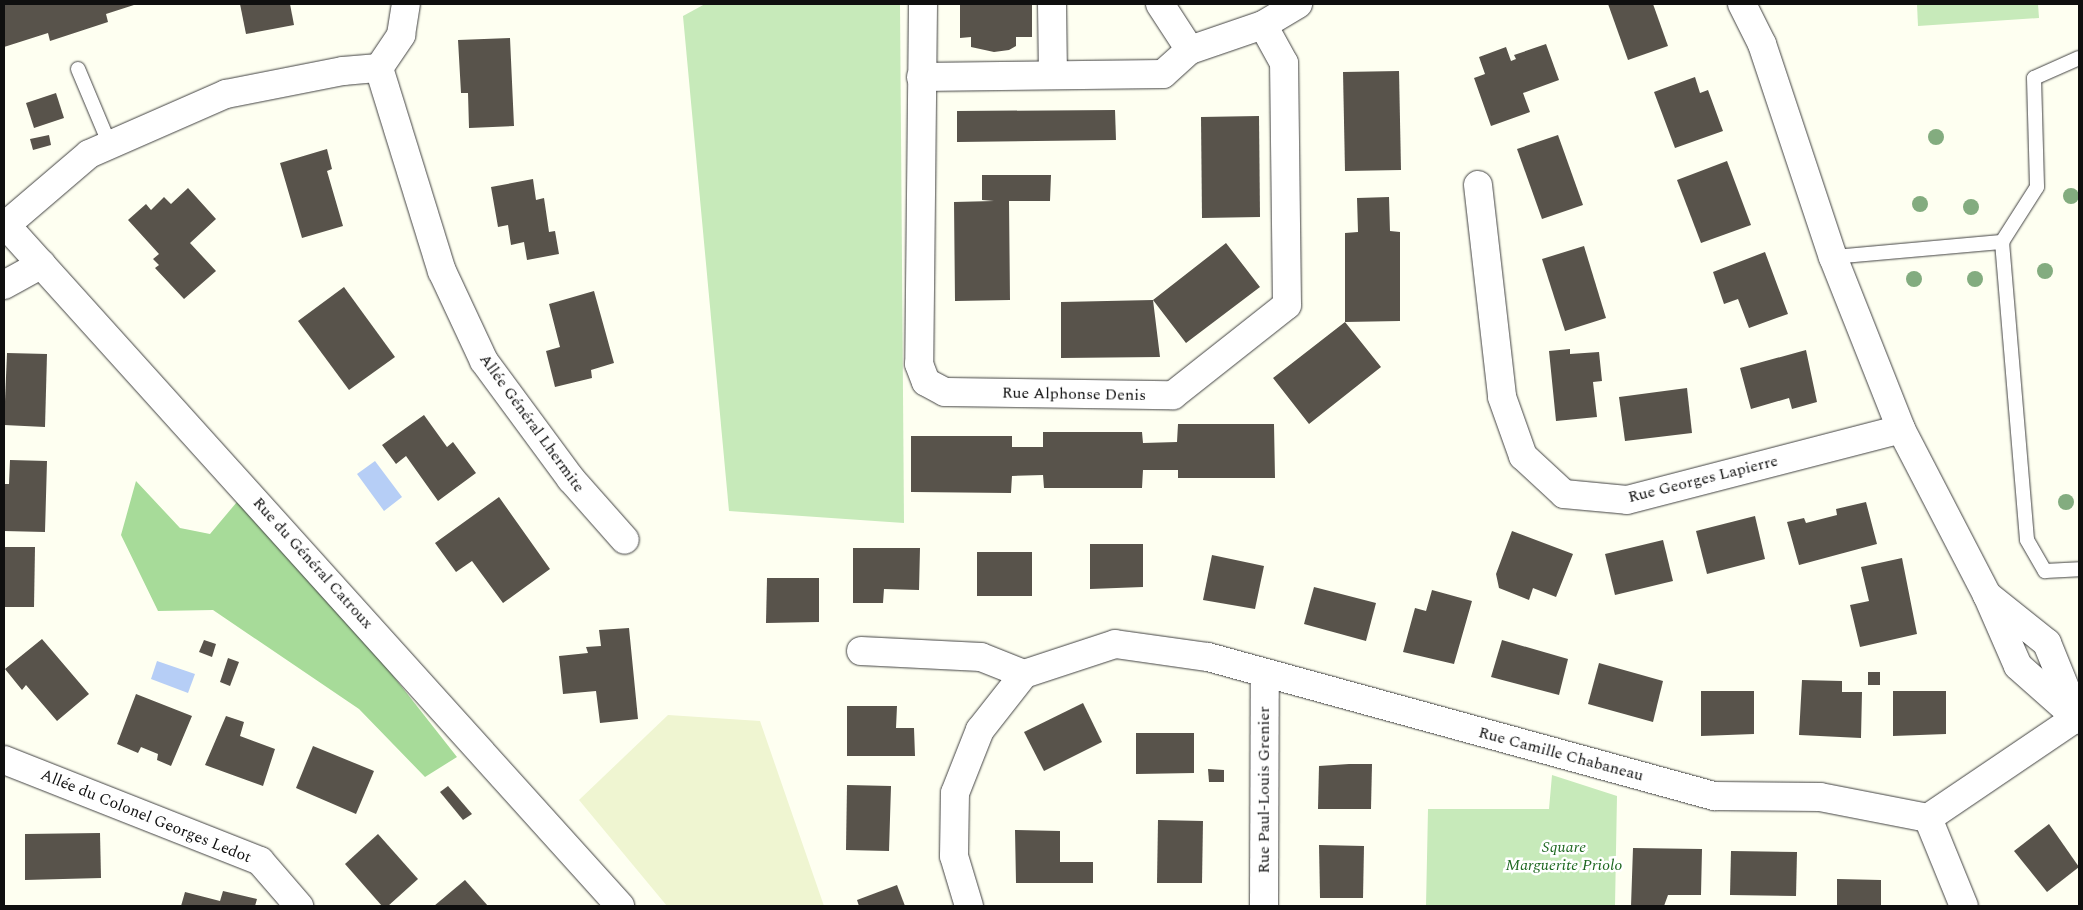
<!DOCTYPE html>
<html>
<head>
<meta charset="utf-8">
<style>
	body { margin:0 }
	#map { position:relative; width:2083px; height:910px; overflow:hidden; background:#fefff1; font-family:Spectral,serif }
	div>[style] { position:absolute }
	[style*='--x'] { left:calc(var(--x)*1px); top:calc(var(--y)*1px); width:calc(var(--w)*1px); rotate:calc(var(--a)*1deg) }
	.farmland>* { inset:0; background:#eff5d1 }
	.green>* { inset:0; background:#c7eaba }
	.forest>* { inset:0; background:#a7db99 }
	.water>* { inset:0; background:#b6cef6 }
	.building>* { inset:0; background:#58534b }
	.roads { filter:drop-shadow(0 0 1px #424242) drop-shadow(0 0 1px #424242) }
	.service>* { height:14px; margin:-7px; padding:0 7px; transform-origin:7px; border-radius:7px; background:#fff }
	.minor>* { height:28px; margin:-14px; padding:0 14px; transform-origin:14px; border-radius:14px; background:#fff }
	.tertiary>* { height:28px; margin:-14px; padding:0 14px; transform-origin:14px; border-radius:14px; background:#fff }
	.trees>* { width:16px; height:16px; margin:-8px; border-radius:50%; background:#83ac7f }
	span { translate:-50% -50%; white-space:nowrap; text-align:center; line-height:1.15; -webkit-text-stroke:5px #fff; paint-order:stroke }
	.street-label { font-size:16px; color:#0f0f0f }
	.park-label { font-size:16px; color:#1e6821; font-style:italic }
	.frame { position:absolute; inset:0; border:5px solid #0f0f0f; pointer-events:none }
</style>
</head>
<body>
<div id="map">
	<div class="farmland">
		<div style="clip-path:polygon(668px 715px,760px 721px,824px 906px,667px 906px,579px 800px)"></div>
	</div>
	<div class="green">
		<div style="clip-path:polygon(705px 4px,900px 4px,904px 523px,729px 511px,683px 16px)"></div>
		<div style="clip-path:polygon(1917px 4px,2038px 4px,2039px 18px,1918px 26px)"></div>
		<div style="clip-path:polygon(1552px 775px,1617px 796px,1615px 906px,1426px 906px,1428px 809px,1549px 809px)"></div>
	</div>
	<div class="forest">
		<div style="clip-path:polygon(136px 481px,180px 528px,210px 534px,247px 490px,457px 757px,425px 777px,359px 709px,213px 610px,158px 611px,121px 535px)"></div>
	</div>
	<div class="water">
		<div style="clip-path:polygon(375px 461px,402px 497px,384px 511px,357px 474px)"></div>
		<div style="clip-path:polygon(157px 661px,195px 674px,188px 693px,151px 679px)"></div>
	</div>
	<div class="building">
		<div style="clip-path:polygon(4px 4px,137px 4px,106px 14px,108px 22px,50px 41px,48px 33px,4px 47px)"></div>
		<div style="clip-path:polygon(240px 4px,290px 4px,294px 25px,246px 34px)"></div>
		<div style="clip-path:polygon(960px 4px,1032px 4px,1032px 37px,1016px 37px,1016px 46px,1009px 50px,994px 52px,971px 47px,971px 37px,960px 38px)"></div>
		<div style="clip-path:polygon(1608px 4px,1653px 4px,1668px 46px,1628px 60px)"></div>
		<div style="clip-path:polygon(510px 38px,514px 126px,469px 128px,468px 93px,461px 93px,458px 40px)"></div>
		<div style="clip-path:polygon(1546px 44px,1559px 80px,1523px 93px,1530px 112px,1491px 126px,1474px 78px,1485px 74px,1479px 57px,1506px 47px,1511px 61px,1516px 59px,1514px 55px)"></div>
		<div style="clip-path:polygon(1399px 71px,1401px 170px,1345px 171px,1343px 72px)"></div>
		<div style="clip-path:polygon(1695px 77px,1700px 93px,1708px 90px,1723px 131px,1675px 148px,1654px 92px)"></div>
		<div style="clip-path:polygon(56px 93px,64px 118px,34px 128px,26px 103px)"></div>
		<div style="clip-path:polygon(1115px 110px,1116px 140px,957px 142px,957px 111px)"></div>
		<div style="clip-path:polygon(1259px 116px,1260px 217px,1202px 218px,1201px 117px)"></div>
		<div style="clip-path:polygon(49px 135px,51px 145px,33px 150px,30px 139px)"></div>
		<div style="clip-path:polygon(1558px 135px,1583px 205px,1542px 219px,1517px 149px)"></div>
		<div style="clip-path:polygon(327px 149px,332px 169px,327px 171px,343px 226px,302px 238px,280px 163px)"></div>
		<div style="clip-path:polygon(1727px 161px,1751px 225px,1701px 243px,1677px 180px)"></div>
		<div style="clip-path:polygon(982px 175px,1051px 175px,1050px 201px,1009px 201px,1010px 300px,955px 301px,954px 202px,994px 201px,982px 200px)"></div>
		<div style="clip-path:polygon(533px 179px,536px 200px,544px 198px,549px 232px,555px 231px,559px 254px,527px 260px,524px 242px,511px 245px,508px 225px,498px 227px,491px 187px)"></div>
		<div style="clip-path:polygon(188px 188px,216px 219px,190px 243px,216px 271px,184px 299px,155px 268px,159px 265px,153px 259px,159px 254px,128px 220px,146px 204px,151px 210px,164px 197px,171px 204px)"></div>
		<div style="clip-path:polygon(1389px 197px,1390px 231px,1400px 232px,1400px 321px,1345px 322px,1381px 367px,1309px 424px,1273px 378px,1345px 322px,1345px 233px,1358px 232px,1357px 198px)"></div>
		<div style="clip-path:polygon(1226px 243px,1260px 287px,1186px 343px,1153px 300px,1160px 357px,1061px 358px,1061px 302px,1153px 300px)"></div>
		<div style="clip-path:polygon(1584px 246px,1606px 318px,1565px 331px,1542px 259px)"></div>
		<div style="clip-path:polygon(1765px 252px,1788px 314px,1749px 328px,1738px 299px,1724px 304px,1713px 272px)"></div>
		<div style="clip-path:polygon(344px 287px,395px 357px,349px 390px,298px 321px)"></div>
		<div style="clip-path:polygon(594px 291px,614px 363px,591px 370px,592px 378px,555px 387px,546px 351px,560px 347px,549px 304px)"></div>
		<div style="clip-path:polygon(1570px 349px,1570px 354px,1599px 352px,1602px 381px,1593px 382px,1597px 417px,1556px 421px,1549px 351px)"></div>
		<div style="clip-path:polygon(1806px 350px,1817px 402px,1792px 409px,1789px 398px,1751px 409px,1740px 368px)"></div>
		<div style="clip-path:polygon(7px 353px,47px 354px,45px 427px,4px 425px)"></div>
		<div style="clip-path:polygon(1687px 388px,1692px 433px,1625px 441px,1619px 397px)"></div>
		<div style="clip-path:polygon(424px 415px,447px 447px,453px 442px,476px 473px,438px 501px,406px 456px,396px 464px,382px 445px)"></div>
		<div style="clip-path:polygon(1178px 424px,1274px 424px,1275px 478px,1178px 478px,1178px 470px,1143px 470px,1142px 488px,1044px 488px,1043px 475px,1012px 476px,1011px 493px,911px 492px,911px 436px,1012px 436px,1012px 447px,1043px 447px,1043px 432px,1142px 432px,1143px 443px,1177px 442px)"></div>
		<div style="clip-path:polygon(10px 460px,47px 461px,45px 532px,4px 531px,4px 484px,9px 484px)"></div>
		<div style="clip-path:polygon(499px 497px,550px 569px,503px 603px,472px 561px,456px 572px,435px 543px)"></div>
		<div style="clip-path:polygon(1866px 502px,1877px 544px,1799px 565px,1787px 522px,1804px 518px,1806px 523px,1837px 515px,1836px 509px)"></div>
		<div style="clip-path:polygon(1755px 516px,1765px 559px,1707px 574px,1696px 531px)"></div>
		<div style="clip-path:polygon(1512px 531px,1573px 554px,1556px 597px,1533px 588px,1529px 600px,1499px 588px,1496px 574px)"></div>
		<div style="clip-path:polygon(1663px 540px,1673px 581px,1615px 595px,1605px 554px)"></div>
		<div style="clip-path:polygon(1090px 544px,1143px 544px,1143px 587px,1090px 589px)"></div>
		<div style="clip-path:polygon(4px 547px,35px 547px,34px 607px,4px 607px)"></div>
		<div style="clip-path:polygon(853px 548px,920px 548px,919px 590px,884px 589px,883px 603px,853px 603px)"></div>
		<div style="clip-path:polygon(977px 552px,1032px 552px,1032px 596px,977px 596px)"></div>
		<div style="clip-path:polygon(1212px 555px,1264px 566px,1255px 609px,1203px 600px)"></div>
		<div style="clip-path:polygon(1902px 558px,1917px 634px,1860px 647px,1850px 605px,1869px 601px,1861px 567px)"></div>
		<div style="clip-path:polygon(767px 578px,819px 578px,819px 622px,766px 623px)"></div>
		<div style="clip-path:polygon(1314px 587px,1376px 603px,1366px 641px,1304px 624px)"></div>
		<div style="clip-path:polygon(1432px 590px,1472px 601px,1454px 664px,1403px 652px,1415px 608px,1426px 611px)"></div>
		<div style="clip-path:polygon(629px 628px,638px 719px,600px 723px,596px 691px,563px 694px,559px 656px,588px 653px,586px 647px,601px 646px,599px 630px)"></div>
		<div style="clip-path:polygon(42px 639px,89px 694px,57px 721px,26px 685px,22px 690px,5px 669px)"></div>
		<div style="clip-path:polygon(204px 640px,216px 644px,212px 657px,199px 652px)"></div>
		<div style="clip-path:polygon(1502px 640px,1568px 659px,1559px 695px,1491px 677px)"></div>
		<div style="clip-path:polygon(228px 658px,239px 662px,230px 686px,220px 682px)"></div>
		<div style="clip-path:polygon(1599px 663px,1663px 681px,1653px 722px,1588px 704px)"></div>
		<div style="clip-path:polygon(1868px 672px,1880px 672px,1880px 685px,1868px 685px)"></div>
		<div style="clip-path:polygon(1802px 680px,1842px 681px,1842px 692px,1862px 692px,1861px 738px,1799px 735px)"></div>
		<div style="clip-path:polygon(1701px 691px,1754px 691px,1754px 734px,1701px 736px)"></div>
		<div style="clip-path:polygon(1893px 691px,1946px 691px,1946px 734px,1893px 736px)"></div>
		<div style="clip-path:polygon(136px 694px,192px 716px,171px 766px,157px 760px,158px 754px,141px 747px,138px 753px,117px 744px)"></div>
		<div style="clip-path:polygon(1083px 703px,1102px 742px,1044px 771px,1024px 732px)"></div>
		<div style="clip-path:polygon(847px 706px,897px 706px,896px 728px,914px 728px,915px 756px,847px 756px)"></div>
		<div style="clip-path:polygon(226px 716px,244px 722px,240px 736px,275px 749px,263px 786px,205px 765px)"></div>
		<div style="clip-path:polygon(1136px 733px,1194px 733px,1194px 773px,1136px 774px)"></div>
		<div style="clip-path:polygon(313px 746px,374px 771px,356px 814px,296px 788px)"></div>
		<div style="clip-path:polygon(1349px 764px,1372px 764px,1371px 809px,1318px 809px,1319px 766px)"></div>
		<div style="clip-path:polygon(1208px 769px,1224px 770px,1224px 782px,1209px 782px)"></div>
		<div style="clip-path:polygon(847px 785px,891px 786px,889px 851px,846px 850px)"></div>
		<div style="clip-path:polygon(448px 786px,472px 814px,463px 820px,440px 792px)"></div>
		<div style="clip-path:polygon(1158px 820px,1203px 821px,1202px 883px,1157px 883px)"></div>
		<div style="clip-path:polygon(2049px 824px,2079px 867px,2047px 892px,2014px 851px)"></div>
		<div style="clip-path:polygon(1015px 830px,1060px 831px,1060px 862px,1093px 862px,1093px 883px,1016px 883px)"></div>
		<div style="clip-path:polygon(100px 833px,101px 878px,25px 880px,25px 834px)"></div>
		<div style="clip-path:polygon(378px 834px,418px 879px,388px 906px,382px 906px,345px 864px)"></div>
		<div style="clip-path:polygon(1319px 845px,1364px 846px,1363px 898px,1320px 898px)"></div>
		<div style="clip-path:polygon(1633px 848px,1702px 849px,1701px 895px,1668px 895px,1664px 906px,1631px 906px)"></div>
		<div style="clip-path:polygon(1731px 851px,1797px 852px,1796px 896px,1730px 895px)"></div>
		<div style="clip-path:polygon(1837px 879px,1881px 880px,1881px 906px,1837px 906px)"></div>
		<div style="clip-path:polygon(465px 880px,488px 906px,434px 906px)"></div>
		<div style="clip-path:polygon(897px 885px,905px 906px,859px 906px,857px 900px)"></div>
		<div style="clip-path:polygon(223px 891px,257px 899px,255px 906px,181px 906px,185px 892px,220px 901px)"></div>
	</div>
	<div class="roads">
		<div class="service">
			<div style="--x:2079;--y:58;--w:49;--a:156"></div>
			<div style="--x:2034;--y:78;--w:109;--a:88.4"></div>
			<div style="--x:2037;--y:187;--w:65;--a:122.5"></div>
			<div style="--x:2002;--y:242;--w:299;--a:85.2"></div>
			<div style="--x:2027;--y:540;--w:36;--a:60"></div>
			<div style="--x:2045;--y:571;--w:34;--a:-3"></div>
			<div style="--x:78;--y:69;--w:82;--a:67.2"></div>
			<div style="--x:1833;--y:257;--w:170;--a:-5.1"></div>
		</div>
		<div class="minor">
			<div style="--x:923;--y:4;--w:360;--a:90.6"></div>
			<div style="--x:919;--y:364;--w:19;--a:69"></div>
			<div style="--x:926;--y:382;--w:21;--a:28"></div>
			<div style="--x:945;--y:392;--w:228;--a:0.8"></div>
			<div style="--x:1173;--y:395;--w:145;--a:-38.3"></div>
			<div style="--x:1287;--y:305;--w:242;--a:-90.7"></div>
			<div style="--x:1284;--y:63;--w:43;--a:-118.9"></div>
			<div style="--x:1052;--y:4;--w:71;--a:89.2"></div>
			<div style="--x:1160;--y:4;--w:55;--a:56.9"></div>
			<div style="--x:1742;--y:4;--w:45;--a:63.4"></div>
			<div style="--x:1762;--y:44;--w:225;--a:71.6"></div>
			<div style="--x:1833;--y:257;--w:185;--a:68.4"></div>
			<div style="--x:1901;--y:429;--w:187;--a:62.6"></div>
			<div style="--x:379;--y:68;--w:40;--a:-56"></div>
			<div style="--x:401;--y:35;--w:31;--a:-81"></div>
			<div style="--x:921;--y:77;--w:242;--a:-0.7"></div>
			<div style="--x:1163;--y:74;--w:36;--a:-42"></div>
			<div style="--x:1190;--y:50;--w:77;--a:-18.9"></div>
			<div style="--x:1263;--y:25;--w:41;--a:-31"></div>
			<div style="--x:1478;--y:185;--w:213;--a:83.5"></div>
			<div style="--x:1502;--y:397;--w:63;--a:70.4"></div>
			<div style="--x:1523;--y:456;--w:56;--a:42.8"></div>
			<div style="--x:1564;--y:494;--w:63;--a:5.4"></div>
			<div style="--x:1627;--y:500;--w:283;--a:-14.5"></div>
			<div style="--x:6;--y:225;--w:109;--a:-40.5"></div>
			<div style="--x:89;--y:154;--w:150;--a:-23.7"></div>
			<div style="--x:226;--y:94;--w:119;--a:-11.1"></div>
			<div style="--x:343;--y:71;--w:36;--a:-5"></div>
			<div style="--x:379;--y:68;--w:213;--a:72.8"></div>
			<div style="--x:442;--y:271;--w:99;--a:65"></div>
			<div style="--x:484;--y:361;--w:147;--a:53.6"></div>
			<div style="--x:571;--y:479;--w:81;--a:48.5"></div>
			<div style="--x:4;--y:285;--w:43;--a:-28.9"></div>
			<div style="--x:861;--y:651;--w:120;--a:2.9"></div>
			<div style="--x:981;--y:657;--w:46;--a:21.6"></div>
			<div style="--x:2077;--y:717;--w:80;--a:-112.1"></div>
			<div style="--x:2047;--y:643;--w:77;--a:-141.3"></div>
			<div style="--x:1987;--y:595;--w:77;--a:66.4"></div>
			<div style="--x:2018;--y:666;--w:81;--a:41.5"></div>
			<div style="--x:4;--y:760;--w:275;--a:21.5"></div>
			<div style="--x:260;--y:861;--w:60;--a:49.1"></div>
			<div style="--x:1928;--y:818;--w:95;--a:67.8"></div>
			<div style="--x:969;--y:906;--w:52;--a:-106.7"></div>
			<div style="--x:954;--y:856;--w:63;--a:-89.1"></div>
			<div style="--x:955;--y:793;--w:68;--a:-68.4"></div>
			<div style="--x:980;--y:730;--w:71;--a:-51.8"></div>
			<div style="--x:1024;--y:674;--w:96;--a:-18.2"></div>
			<div style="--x:1115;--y:644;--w:94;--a:8"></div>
			<div style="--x:1208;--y:657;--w:525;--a:15.36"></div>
			<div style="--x:1714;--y:796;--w:106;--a:0.5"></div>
			<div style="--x:1820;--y:797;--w:110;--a:11"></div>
			<div style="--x:1928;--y:818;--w:180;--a:-34.1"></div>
			<div style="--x:1264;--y:906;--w:233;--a:-89.8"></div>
		</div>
		<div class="tertiary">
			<div style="--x:4;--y:223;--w:920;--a:47.95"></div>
		</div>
	</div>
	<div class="trees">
		<div style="left:1936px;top:137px"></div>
		<div style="left:2071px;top:196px"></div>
		<div style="left:1920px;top:204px"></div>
		<div style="left:1971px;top:207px"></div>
		<div style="left:2045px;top:271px"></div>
		<div style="left:1914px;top:279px"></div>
		<div style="left:1975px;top:279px"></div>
		<div style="left:2066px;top:502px"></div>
	</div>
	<div class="street-label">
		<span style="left:1074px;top:394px;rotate:1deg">Rue Alphonse Denis</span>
		<span style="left:532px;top:423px;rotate:54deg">Allée Général Lhermite</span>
		<span style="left:1703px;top:479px;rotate:-14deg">Rue Georges Lapierre</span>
		<span style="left:313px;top:563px;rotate:48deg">Rue du Général Catroux</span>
		<span style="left:1561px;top:754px;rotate:15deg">Rue Camille Chabaneau</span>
		<span style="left:1264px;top:790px;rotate:-90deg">Rue Paul-Louis Grenier</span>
		<span style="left:146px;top:816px;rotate:22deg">Allée du Colonel Georges Ledot</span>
	</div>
	<div class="park-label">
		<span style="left:1564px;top:856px">Square<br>Marguerite Priolo</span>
	</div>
	<div class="frame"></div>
</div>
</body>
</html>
